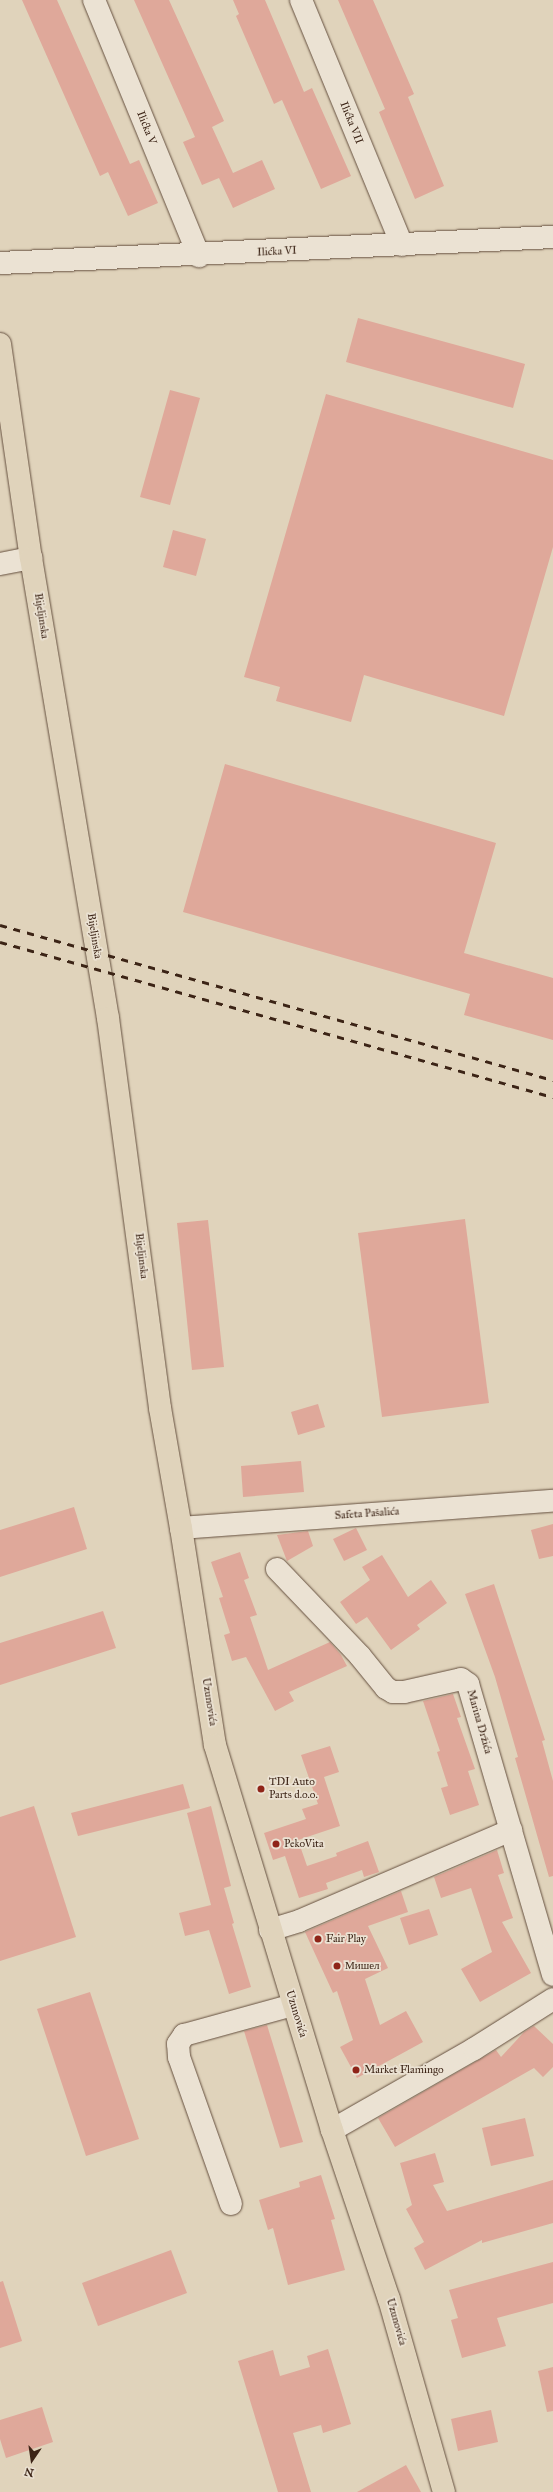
<!DOCTYPE html>
<html>
<head>
<meta charset="utf-8">
<style>
	body { margin:0 }
	#map { position:relative; width:553px; height:2492px; overflow:hidden; background:#e0d3bb; font-family:"IM FELL Great Primer",serif }
	div>[style] { position:absolute }
	[style*='--x'] { left:calc(var(--x)*1px); top:calc(var(--y)*1px); width:calc(var(--w)*1px); rotate:calc(var(--a)*1deg) }
	.building>* { inset:0; background:#dfa89a }
	.roads { filter:drop-shadow(0 0 1px #65503f) drop-shadow(0 0 1px #65503f) }
	.minor>* { height:22px; margin:-11px; padding:0 11px; transform-origin:11px; border-radius:11px; background:#ebe2d3 }
	.major>* { height:22px; margin:-11px; padding:0 11px; transform-origin:11px; border-radius:11px; background:#e0d3bb }
	.rail>* { height:3px; margin-top:-1.5px; transform-origin:0; background:repeating-linear-gradient(90deg,#3c2416 0 7px,transparent 0 14px) }
	.dots>* { width:11px; height:11px; translate:-50% -50%; box-sizing:border-box; border:2px solid #ebe2d3; border-radius:50% }
	span { translate:-50% -50%; white-space:nowrap; text-align:center; line-height:1.15; -webkit-text-stroke:3.5px #ebe2d3; paint-order:stroke }
	.street-label { font-size:11px; color:#3c2416 }
	.poi-label { font-size:11px; color:#3c2416 }
	.left { translate:0 -50%; text-align:left }
	.north { position:absolute; left:12px; top:2440px; width:40px; height:40px; -webkit-text-stroke:3px #ebe2d3; paint-order:stroke; rotate:193deg; font-size:11px; font-weight:700; line-height:16px; text-align:center; color:#3c2416 }
	.north::after { content:''; display:block; margin:auto; width:14px; height:18px; background:#3c2416; clip-path:polygon(50% 0,100% 100%,50% 72%,0 100%) }
</style>
</head>
<body>
<div id="map">
	<div class="building">
		<div style="clip-path:polygon(22px 0,57px 0,130px 164px,139px 160px,158px 203px,128px 216px,108px 172px,100px 176px)"></div>
		<div style="clip-path:polygon(134px 0,169px 0,224px 121px,212px 127px,233px 173px,262px 160px,275px 189px,233px 208px,219px 178px,202px 185px,183px 142px,195px 137px)"></div>
		<div style="clip-path:polygon(233px 0,265px 0,304px 92px,312px 88px,351px 176px,321px 189px,282px 100px,274px 104px,236px 16px,239px 14px)"></div>
		<div style="clip-path:polygon(338px 0,373px 0,414px 94px,408px 97px,444px 186px,415px 199px,379px 112px,385px 109px)"></div>
		<div style="clip-path:polygon(358px 318px,525px 364px,513px 408px,346px 362px)"></div>
		<div style="clip-path:polygon(170px 390px,200px 398px,170px 505px,140px 497px)"></div>
		<div style="clip-path:polygon(326px 394px,553px 460px,553px 547px,504px 716px,364px 675px,351px 722px,276px 701px,280px 687px,244px 677px)"></div>
		<div style="clip-path:polygon(173px 530px,206px 539px,196px 576px,163px 567px)"></div>
		<div style="clip-path:polygon(225px 764px,496px 843px,464px 953px,553px 978px,553px 1040px,464px 1015px,470px 994px,183px 912px)"></div>
		<div style="clip-path:polygon(465px 1219px,489px 1403px,382px 1417px,358px 1233px)"></div>
		<div style="clip-path:polygon(208px 1220px,224px 1367px,192px 1370px,177px 1223px)"></div>
		<div style="clip-path:polygon(318px 1404px,325px 1427px,298px 1435px,291px 1412px)"></div>
		<div style="clip-path:polygon(301px 1461px,304px 1492px,243px 1497px,241px 1466px)"></div>
		<div style="clip-path:polygon(74px 1507px,87px 1549px,0 1577px,0 1530px)"></div>
		<div style="clip-path:polygon(553px 1524px,553px 1556px,539px 1559px,531px 1530px)"></div>
		<div style="clip-path:polygon(356px 1528px,367px 1550px,344px 1561px,333px 1539px)"></div>
		<div style="clip-path:polygon(308px 1531px,313px 1546px,287px 1561px,277px 1535px)"></div>
		<div style="clip-path:polygon(240px 1552px,249px 1578px,244px 1580px,257px 1615px,250px 1617px,268px 1670px,330px 1642px,341px 1655px,347px 1666px,289px 1692px,294px 1701px,275px 1711px,246px 1657px,232px 1661px,224px 1635px,230px 1633px,219px 1598px,223px 1597px,211px 1562px)"></div>
		<div style="clip-path:polygon(382px 1555px,408px 1597px,431px 1580px,447px 1603px,417px 1625px,420px 1629px,391px 1650px,367px 1617px,356px 1624px,340px 1602px,370px 1580px,362px 1567px)"></div>
		<div style="clip-path:polygon(494px 1584px,545px 1740px,542px 1741px,553px 1781px,553px 1876px,549px 1877px,515px 1758px,518px 1757px,495px 1677px,465px 1594px)"></div>
		<div style="clip-path:polygon(103px 1611px,116px 1648px,0 1685px,0 1643px)"></div>
		<div style="clip-path:polygon(453px 1694px,461px 1717px,457px 1718px,475px 1769px,468px 1771px,479px 1805px,450px 1815px,441px 1788px,448px 1786px,437px 1752px,440px 1751px,423px 1701px)"></div>
		<div style="clip-path:polygon(330px 1746px,339px 1772px,324px 1777px,340px 1826px,298px 1840px,307px 1866px,337px 1856px,336px 1853px,368px 1841px,379px 1872px,364px 1877px,362px 1870px,326px 1883px,328px 1889px,299px 1898px,285px 1856px,273px 1860px,264px 1833px,306px 1819px,302px 1809px,318px 1804px,301px 1755px)"></div>
		<div style="clip-path:polygon(183px 1784px,190px 1808px,78px 1836px,71px 1813px)"></div>
		<div style="clip-path:polygon(34px 1806px,76px 1937px,0 1961px,0 1817px)"></div>
		<div style="clip-path:polygon(211px 1806px,231px 1886px,224px 1888px,234px 1923px,232px 1924px,251px 1987px,229px 1994px,209px 1930px,185px 1936px,179px 1913px,211px 1905px,187px 1813px)"></div>
		<div style="clip-path:polygon(497px 1850px,504px 1873px,498px 1875px,513px 1918px,502px 1922px,531px 1973px,480px 2002px,461px 1969px,492px 1952px,471px 1888px,441px 1898px,434px 1877px)"></div>
		<div style="clip-path:polygon(401px 1891px,408px 1912px,368px 1926px,388px 1968px,365px 1979px,380px 2025px,406px 2011px,423px 2042px,357px 2078px,340px 2047px,353px 2040px,337px 1991px,333px 1993px,305px 1932px)"></div>
		<div style="clip-path:polygon(429px 1909px,438px 1935px,409px 1945px,400px 1918px)"></div>
		<div style="clip-path:polygon(90px 1992px,139px 2139px,86px 2156px,37px 2009px)"></div>
		<div style="clip-path:polygon(267px 2025px,303px 2142px,280px 2148px,244px 2031px)"></div>
		<div style="clip-path:polygon(534px 2026px,553px 2044px,553px 2067px,543px 2077px,534px 2068px,395px 2147px,378px 2118px,496px 2050px,501px 2057px,524px 2032px)"></div>
		<div style="clip-path:polygon(525px 2118px,534px 2156px,491px 2166px,482px 2128px)"></div>
		<div style="clip-path:polygon(435px 2153px,444px 2182px,433px 2185px,447px 2211px,553px 2180px,553px 2223px,482px 2243px,482px 2240px,425px 2270px,414px 2248px,424px 2242px,406px 2209px,412px 2205px,400px 2163px)"></div>
		<div style="clip-path:polygon(321px 2175px,335px 2219px,331px 2220px,345px 2270px,288px 2285px,273px 2228px,268px 2230px,259px 2200px,300px 2187px,299px 2182px)"></div>
		<div style="clip-path:polygon(171px 2250px,187px 2293px,98px 2326px,82px 2283px)"></div>
		<div style="clip-path:polygon(553px 2262px,553px 2303px,497px 2318px,506px 2346px,462px 2358px,451px 2320px,458px 2318px,449px 2290px)"></div>
		<div style="clip-path:polygon(3px 2281px,22px 2341px,0 2348px,0 2282px)"></div>
		<div style="clip-path:polygon(328px 2349px,351px 2424px,323px 2433px,321px 2425px,293px 2433px,311px 2492px,278px 2492px,238px 2361px,273px 2350px,280px 2376px,310px 2367px,307px 2356px)"></div>
		<div style="clip-path:polygon(553px 2367px,553px 2411px,547px 2412px,538px 2371px)"></div>
		<div style="clip-path:polygon(42px 2407px,53px 2442px,6px 2458px,0 2439px,0 2420px)"></div>
		<div style="clip-path:polygon(491px 2410px,498px 2442px,458px 2451px,451px 2419px)"></div>
		<div style="clip-path:polygon(406px 2465px,421px 2492px,357px 2492px)"></div>
	</div>
	<div class="roads">
		<div class="minor">
			<div style="--x:94;--y:0;--w:277;--a:67.7"></div>
			<div style="--x:301;--y:0;--w:265;--a:67.6"></div>
			<div style="--x:0;--y:263;--w:554;--a:-2.69"></div>
			<div style="--x:0;--y:564;--w:32;--a:-11"></div>
			<div style="--x:181;--y:1528;--w:373;--a:-4.2"></div>
			<div style="--x:277;--y:1569;--w:120;--a:46.3"></div>
			<div style="--x:360;--y:1656;--w:41;--a:50.9"></div>
			<div style="--x:386;--y:1688;--w:8;--a:30"></div>
			<div style="--x:393;--y:1692;--w:11;--a:0"></div>
			<div style="--x:404;--y:1692;--w:58;--a:-12.8"></div>
			<div style="--x:461;--y:1679;--w:9;--a:36"></div>
			<div style="--x:468;--y:1684;--w:303;--a:73.7"></div>
			<div style="--x:270;--y:1930;--w:30;--a:-17"></div>
			<div style="--x:299;--y:1921;--w:231;--a:-23.2"></div>
			<div style="--x:332;--y:2130;--w:163;--a:-29.7"></div>
			<div style="--x:474;--y:2049;--w:93;--a:-32.3"></div>
			<div style="--x:231;--y:2204;--w:156;--a:-109.5"></div>
			<div style="--x:179;--y:2057;--w:13;--a:-94"></div>
			<div style="--x:178;--y:2044;--w:11;--a:-56"></div>
			<div style="--x:184;--y:2035;--w:113;--a:-15.4"></div>
		</div>
		<div class="major">
			<div style="--x:0;--y:344;--w:216;--a:81.8"></div>
			<div style="--x:31;--y:558;--w:466;--a:80.5"></div>
			<div style="--x:108;--y:1018;--w:393;--a:82.4"></div>
			<div style="--x:160;--y:1408;--w:122;--a:80.1"></div>
			<div style="--x:181;--y:1528;--w:220;--a:81.1"></div>
			<div style="--x:215;--y:1745;--w:402;--a:73.1"></div>
			<div style="--x:332;--y:2130;--w:178;--a:71.4"></div>
			<div style="--x:389;--y:2299;--w:201;--a:74.1"></div>
		</div>
	</div>
	<div class="rail">
		<div style="--x:0;--y:925;--w:574;--a:15.66"></div>
		<div style="--x:0;--y:942;--w:574;--a:15.66"></div>
	</div>
	<div class="dots">
		<div style="left:261px;top:1789px;background:#8f2418"></div>
		<div style="left:276px;top:1844px;background:#8f2418"></div>
		<div style="left:318px;top:1939px;background:#8f2418"></div>
		<div style="left:337px;top:1966px;background:#8f2418"></div>
		<div style="left:356px;top:2070px;background:#8f2418"></div>
	</div>
	<div class="street-label">
		<span style="left:351px;top:123px;rotate:68deg">Ilićka VII</span>
		<span style="left:146px;top:128px;rotate:68deg">Ilićka V</span>
		<span style="left:277px;top:252px;rotate:-3deg">Ilićka VI</span>
		<span style="left:41px;top:616px;rotate:81deg">Bijeljinska</span>
		<span style="left:94px;top:936px;rotate:81deg">Bijeljinska</span>
		<span style="left:141px;top:1256px;rotate:83deg">Bijeljinska</span>
		<span style="left:367px;top:1514px;rotate:-4deg">Safeta Pašalića</span>
		<span style="left:209px;top:1702px;rotate:81deg">Uzunovića</span>
		<span style="left:479px;top:1722px;rotate:74deg">Marina Držića</span>
		<span style="left:296px;top:2014px;rotate:73deg">Uzunovića</span>
		<span style="left:396px;top:2322px;rotate:74deg">Uzunovića</span>
	</div>
	<div class="poi-label">
		<span class="left" style="left:269px;top:1789px">TDI Auto<br>Parts d.o.o.</span>
		<span class="left" style="left:284px;top:1844px">PekoVita</span>
		<span class="left" style="left:326px;top:1939px">Fair Play</span>
		<span class="left" style="left:345px;top:1966px">Мишел</span>
		<span class="left" style="left:364px;top:2070px">Market Flamingo</span>
	</div>
	<div class="north">N</div>
</div>
</body>
</html>
